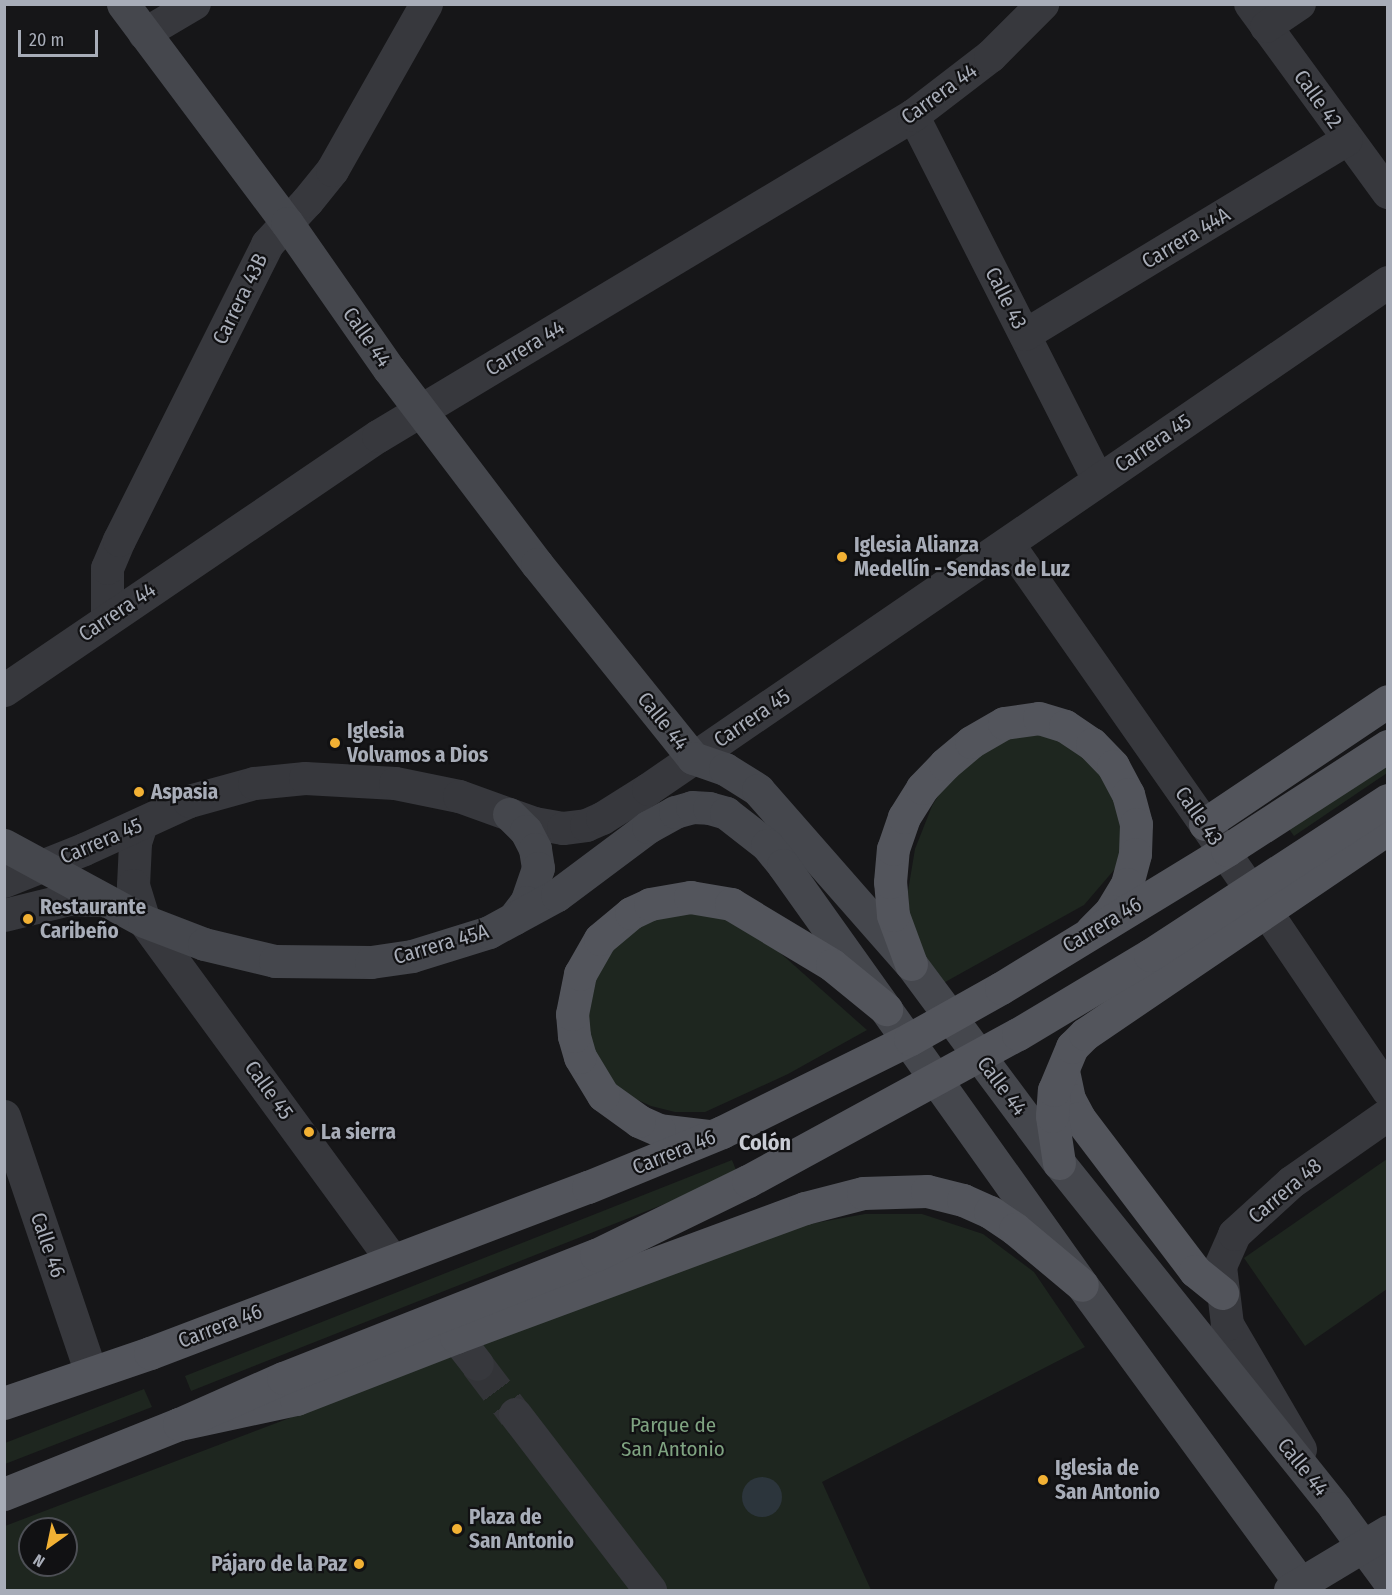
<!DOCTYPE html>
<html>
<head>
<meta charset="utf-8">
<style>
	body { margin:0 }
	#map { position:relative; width:1392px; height:1595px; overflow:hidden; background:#161618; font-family:"Fira Sans Condensed",sans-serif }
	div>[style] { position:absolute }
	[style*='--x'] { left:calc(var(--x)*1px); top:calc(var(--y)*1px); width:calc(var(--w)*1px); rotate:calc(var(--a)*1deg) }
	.green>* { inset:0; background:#1e261f }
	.water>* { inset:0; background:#2c353c }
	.round { border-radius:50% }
	.tertiary-tunnel>* { height:33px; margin-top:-16.5px; transform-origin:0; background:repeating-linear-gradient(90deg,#333438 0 33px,transparent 0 49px) }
	.minor>* { height:32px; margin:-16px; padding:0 16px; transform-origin:16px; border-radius:16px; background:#37383d }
	.tertiary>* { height:33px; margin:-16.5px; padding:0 16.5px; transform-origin:16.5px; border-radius:16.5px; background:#37383d }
	.secondary>* { height:33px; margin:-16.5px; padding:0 16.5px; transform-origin:16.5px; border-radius:16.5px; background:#45474d }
	.primary>* { height:33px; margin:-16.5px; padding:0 16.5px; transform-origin:16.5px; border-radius:16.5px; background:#53555c }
	.primary-bridge>* { height:33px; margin:-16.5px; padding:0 16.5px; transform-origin:16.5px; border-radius:16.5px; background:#53555c }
	.dots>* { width:16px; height:16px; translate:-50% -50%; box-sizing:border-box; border:3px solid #111113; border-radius:50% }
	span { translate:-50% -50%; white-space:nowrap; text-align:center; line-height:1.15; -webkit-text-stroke:4.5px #111113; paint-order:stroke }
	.street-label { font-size:21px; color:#a8adb8 }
	.poi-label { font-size:21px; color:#a8adb8; font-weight:700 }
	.left { translate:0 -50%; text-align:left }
	.right { translate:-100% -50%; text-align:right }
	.park-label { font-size:21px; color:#7fa381 }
	.neighbourhood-label { font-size:22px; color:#c9ccd4; font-weight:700 }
	.frame { position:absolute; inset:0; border:6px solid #a8adb8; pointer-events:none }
	.north { position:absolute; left:18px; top:1517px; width:60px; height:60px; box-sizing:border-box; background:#111113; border:2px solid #4d4f55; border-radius:50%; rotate:213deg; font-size:16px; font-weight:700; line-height:24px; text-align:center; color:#a8adb8 }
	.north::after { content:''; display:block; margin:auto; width:21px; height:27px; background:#f2b134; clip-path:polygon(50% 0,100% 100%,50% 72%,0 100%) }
	.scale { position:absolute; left:18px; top:30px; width:80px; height:27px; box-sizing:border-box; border:3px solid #a8adb8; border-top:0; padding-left:8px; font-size:18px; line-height:21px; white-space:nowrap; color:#a8adb8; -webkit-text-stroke:4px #111113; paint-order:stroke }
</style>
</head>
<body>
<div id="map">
	<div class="green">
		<div style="clip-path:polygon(1038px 724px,1094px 758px,1125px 827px,1120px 863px,1084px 905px,938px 986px,911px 936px,908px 891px,915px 849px,932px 806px,956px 766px)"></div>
		<div style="clip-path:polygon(1387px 752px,1387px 773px,1294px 836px,1284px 822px)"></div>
		<div style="clip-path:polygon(655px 906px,716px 915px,759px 934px,867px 1030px,788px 1074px,705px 1112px,675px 1112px,651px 1106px,629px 1096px,606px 1081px,584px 1030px,595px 970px,606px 949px)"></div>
		<div style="clip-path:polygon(1387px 1159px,1387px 1289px,1305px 1346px,1244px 1258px)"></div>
		<div style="clip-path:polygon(732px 1160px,738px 1175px,191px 1391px,185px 1376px)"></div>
		<div style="clip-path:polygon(evenodd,865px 1214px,922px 1214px,983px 1234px,1034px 1272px,1085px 1347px,822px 1482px,871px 1590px,5px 1590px,5px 1526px,754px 1242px,804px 1225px,865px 1214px,30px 1529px,66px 1529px,66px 1565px,30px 1565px,30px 1529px)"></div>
		<div style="clip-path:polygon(144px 1389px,152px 1407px,5px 1464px,5px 1443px)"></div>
	</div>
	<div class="water">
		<div class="round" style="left:742px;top:1477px;width:40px;height:40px"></div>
	</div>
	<div class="tertiary-tunnel">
		<div style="--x:477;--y:1364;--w:63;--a:52.8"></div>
	</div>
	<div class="minor">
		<div style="--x:1250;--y:4;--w:234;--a:53.9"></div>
		<div style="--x:1266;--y:27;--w:41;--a:-34.1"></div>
		<div style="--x:144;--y:34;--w:59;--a:-30.5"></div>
		<div style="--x:913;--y:115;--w:409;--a:63.1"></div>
		<div style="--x:1025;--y:335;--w:376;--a:-31.2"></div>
		<div style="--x:1008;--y:543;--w:449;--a:55"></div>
		<div style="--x:1266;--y:911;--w:217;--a:55.9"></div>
	</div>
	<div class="tertiary">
		<div style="--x:107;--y:619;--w:51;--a:-90"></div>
		<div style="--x:107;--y:568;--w:30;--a:-67"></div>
		<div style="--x:119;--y:540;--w:331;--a:-63.4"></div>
		<div style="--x:267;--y:244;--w:59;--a:-47.1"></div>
		<div style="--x:307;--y:201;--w:40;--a:-51"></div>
		<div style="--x:332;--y:170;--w:191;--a:-60.5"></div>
		<div style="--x:4;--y:690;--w:452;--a:-34.2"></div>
		<div style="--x:378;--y:436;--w:624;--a:-30.96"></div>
		<div style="--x:913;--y:115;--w:97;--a:-37.5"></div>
		<div style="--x:990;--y:56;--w:74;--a:-45"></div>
		<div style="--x:141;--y:824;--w:20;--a:108"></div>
		<div style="--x:135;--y:843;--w:42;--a:92.7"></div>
		<div style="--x:133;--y:885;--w:38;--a:73"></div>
		<div style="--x:144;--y:921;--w:420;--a:53.8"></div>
		<div style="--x:4;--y:881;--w:86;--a:-21.8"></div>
		<div style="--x:84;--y:849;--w:115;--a:-24.6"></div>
		<div style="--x:189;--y:801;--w:67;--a:-15.5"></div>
		<div style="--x:254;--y:783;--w:51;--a:-5.6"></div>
		<div style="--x:305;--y:778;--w:90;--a:3.2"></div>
		<div style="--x:395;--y:783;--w:65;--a:11.5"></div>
		<div style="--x:459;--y:796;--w:80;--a:19.8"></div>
		<div style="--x:534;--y:823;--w:29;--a:10"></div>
		<div style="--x:563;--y:828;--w:23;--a:-7"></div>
		<div style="--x:586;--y:825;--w:17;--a:-24"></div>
		<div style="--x:602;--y:818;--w:54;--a:-32.2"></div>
		<div style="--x:648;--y:789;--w:897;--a:-34.42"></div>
		<div style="--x:4;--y:915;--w:67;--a:-13.8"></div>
		<div style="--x:69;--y:899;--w:36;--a:2"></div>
		<div style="--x:4;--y:1116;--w:271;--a:71.3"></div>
		<div style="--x:456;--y:1337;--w:34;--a:52"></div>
		<div style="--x:515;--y:1414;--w:222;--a:52.5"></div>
		<div style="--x:1300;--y:1449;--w:145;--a:-120.3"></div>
		<div style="--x:1227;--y:1324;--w:58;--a:-96.9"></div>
		<div style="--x:1220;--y:1266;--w:35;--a:-66"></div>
		<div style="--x:1234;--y:1234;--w:77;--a:-42.4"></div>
		<div style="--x:1291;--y:1182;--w:118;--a:-35"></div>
	</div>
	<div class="secondary">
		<div style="--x:123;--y:4;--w:274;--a:53.2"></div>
		<div style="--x:287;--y:223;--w:178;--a:55.1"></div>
		<div style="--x:389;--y:369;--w:245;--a:52.8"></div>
		<div style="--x:537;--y:564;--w:249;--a:51.2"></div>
		<div style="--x:693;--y:758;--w:34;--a:19"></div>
		<div style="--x:725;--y:769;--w:39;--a:32"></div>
		<div style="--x:758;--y:790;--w:232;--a:48.7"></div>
		<div style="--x:911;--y:964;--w:248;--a:53.4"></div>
		<div style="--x:1059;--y:1163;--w:442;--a:51.3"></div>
		<div style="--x:1335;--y:1508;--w:89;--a:53.6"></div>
		<div style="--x:509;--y:814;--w:24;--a:45"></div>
		<div style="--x:526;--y:831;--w:20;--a:63"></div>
		<div style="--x:535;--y:849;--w:19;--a:81"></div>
		<div style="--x:538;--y:868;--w:36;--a:109"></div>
		<div style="--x:526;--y:902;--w:21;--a:127"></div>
		<div style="--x:4;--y:845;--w:159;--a:28.5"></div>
		<div style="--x:144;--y:921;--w:64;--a:21"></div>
		<div style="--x:204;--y:944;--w:73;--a:13.5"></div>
		<div style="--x:275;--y:961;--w:96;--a:0.6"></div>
		<div style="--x:371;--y:962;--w:41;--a:-8.3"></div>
		<div style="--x:412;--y:956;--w:81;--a:-17.3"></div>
		<div style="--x:489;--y:932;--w:77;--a:-28.6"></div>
		<div style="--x:557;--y:895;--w:114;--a:-36.8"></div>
		<div style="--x:648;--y:827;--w:31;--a:-29"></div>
		<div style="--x:675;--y:812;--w:18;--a:-16"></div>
		<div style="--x:692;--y:807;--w:17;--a:3"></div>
		<div style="--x:709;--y:808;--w:18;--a:16"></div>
		<div style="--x:726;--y:813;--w:52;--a:38"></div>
		<div style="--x:767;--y:845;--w:26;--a:51"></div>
		<div style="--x:783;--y:865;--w:516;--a:54.55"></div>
		<div style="--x:1082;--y:1285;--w:378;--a:53.8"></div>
		<div style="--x:1290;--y:1590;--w:114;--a:-31"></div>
	</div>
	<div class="primary">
		<div style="--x:1205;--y:824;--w:220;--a:-33.9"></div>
		<div style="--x:911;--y:964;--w:52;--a:-110.2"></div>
		<div style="--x:893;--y:915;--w:33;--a:-95"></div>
		<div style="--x:890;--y:882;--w:33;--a:-85"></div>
		<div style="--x:893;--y:849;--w:34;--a:-71"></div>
		<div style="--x:904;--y:817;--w:34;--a:-58"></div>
		<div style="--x:922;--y:788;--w:33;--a:-46"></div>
		<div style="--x:945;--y:764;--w:34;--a:-40"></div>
		<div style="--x:971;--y:742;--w:38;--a:-30"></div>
		<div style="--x:1004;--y:723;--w:35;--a:-8"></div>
		<div style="--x:1039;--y:718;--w:27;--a:17"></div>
		<div style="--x:1065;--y:726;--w:32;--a:34"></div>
		<div style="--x:1092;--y:744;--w:30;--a:46"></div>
		<div style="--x:1113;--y:766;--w:32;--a:62"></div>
		<div style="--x:1128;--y:794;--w:31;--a:75"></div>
		<div style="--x:1136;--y:824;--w:30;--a:92"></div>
		<div style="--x:1135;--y:854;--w:31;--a:105"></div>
		<div style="--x:1127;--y:884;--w:31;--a:121"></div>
		<div style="--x:1111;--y:911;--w:28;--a:135"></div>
		<div style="--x:1063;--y:1071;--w:29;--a:78"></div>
		<div style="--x:1069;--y:1099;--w:21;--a:62"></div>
		<div style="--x:1079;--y:1118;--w:192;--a:52.8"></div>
		<div style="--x:1195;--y:1271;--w:35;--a:39"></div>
		<div style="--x:708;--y:1136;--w:49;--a:-173"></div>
		<div style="--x:659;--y:1130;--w:22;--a:-156"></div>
		<div style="--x:639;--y:1121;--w:44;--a:-144.2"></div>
		<div style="--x:603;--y:1095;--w:44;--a:-121.2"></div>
		<div style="--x:580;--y:1057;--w:22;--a:-106"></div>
		<div style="--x:574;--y:1036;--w:22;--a:-95"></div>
		<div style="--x:572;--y:1014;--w:41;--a:-78.7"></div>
		<div style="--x:580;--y:974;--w:40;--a:-60.3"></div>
		<div style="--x:600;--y:939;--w:40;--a:-40"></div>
		<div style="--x:631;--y:913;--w:21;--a:-25"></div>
		<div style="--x:650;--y:904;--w:41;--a:-9.9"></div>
		<div style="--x:690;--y:897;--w:42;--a:9.7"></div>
		<div style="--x:731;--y:904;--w:118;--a:31.1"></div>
		<div style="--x:832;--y:965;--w:70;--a:39.2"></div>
		<div style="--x:1059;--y:1163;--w:48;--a:-98.5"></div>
		<div style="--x:1052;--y:1116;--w:26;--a:-86"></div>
		<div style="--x:1054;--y:1090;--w:47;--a:-67.3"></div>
		<div style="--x:1072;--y:1047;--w:18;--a:-45"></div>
		<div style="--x:1085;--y:1034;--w:366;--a:-34.2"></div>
		<div style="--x:4;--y:1403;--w:154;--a:-18.9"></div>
		<div style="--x:150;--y:1353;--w:468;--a:-20.8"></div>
		<div style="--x:588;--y:1187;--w:145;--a:-22.3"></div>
		<div style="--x:179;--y:1424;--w:120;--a:-12.1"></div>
		<div style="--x:296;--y:1399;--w:172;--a:-21.2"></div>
		<div style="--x:456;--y:1337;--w:372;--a:-20.3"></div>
		<div style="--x:805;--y:1208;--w:60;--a:-14.5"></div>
		<div style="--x:863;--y:1193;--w:64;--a:-1.8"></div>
		<div style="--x:927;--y:1191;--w:37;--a:14"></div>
		<div style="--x:963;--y:1200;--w:30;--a:24"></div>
		<div style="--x:990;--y:1212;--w:30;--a:34"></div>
		<div style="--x:1015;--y:1229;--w:87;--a:39.9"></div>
		<div style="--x:4;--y:1494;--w:188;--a:-21.8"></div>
		<div style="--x:179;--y:1424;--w:114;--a:-23.9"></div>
		<div style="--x:283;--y:1378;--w:336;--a:-21.5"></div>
		<div style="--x:596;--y:1255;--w:169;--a:-26"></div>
	</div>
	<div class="primary-bridge">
		<div style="--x:722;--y:1132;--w:210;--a:-26.3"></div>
		<div style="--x:910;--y:1039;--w:104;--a:-29.3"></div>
		<div style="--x:1001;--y:988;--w:265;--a:-31.4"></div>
		<div style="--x:1227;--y:850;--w:192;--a:-32.9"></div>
		<div style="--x:748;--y:1181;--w:307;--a:-28.6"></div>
		<div style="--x:1018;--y:1034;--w:154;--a:-30.9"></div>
		<div style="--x:1150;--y:955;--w:284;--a:-33.1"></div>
	</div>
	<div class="dots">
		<div style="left:842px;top:557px;background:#f2b134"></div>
		<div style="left:335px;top:743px;background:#f2b134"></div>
		<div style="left:139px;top:792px;background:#f2b134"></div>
		<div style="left:28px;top:919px;background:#f2b134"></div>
		<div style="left:309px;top:1132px;background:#f2b134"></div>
		<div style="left:1043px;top:1480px;background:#f2b134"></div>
		<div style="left:457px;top:1529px;background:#f2b134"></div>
		<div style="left:359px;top:1564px;background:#f2b134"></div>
	</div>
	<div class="street-label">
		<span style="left:939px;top:94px;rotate:-36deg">Carrera 44</span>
		<span style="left:1318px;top:99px;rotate:54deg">Calle 42</span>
		<span style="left:1186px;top:238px;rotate:-31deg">Carrera 44A</span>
		<span style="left:1006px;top:298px;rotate:63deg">Calle 43</span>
		<span style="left:240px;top:299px;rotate:-64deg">Carrera 43B</span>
		<span style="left:367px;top:337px;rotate:55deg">Calle 44</span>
		<span style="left:525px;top:348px;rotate:-31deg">Carrera 44</span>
		<span style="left:1153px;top:443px;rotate:-34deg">Carrera 45</span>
		<span style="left:117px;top:612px;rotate:-34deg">Carrera 44</span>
		<span style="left:752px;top:718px;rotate:-34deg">Carrera 45</span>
		<span style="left:663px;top:721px;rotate:51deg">Calle 44</span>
		<span style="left:1199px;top:816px;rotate:55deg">Calle 43</span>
		<span style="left:101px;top:841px;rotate:-23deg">Carrera 45</span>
		<span style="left:1102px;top:925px;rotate:-31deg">Carrera 46</span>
		<span style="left:441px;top:944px;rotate:-16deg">Carrera 45A</span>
		<span style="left:1002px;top:1086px;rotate:53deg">Calle 44</span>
		<span style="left:269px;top:1090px;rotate:54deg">Calle 45</span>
		<span style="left:674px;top:1152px;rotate:-22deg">Carrera 46</span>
		<span style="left:1285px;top:1191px;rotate:-40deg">Carrera 48</span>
		<span style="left:48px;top:1245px;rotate:71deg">Calle 46</span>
		<span style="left:220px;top:1326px;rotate:-21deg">Carrera 46</span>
		<span style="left:1303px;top:1467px;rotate:51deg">Calle 44</span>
	</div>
	<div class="poi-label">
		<span class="left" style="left:854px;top:557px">Iglesia Alianza<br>Medellín - Sendas de Luz</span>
		<span class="left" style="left:347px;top:743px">Iglesia<br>Volvamos a Dios</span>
		<span class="left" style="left:151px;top:792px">Aspasia</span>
		<span class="left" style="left:40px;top:919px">Restaurante<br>Caribeño</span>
		<span class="left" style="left:321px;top:1132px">La sierra</span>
		<span class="left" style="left:1055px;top:1480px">Iglesia de<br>San Antonio</span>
		<span class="left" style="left:469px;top:1529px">Plaza de<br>San Antonio</span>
		<span class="right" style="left:347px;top:1564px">Pájaro de la Paz</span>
	</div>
	<div class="park-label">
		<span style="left:673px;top:1437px">Parque de<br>San Antonio</span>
	</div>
	<div class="neighbourhood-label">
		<span style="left:765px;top:1143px">Colón</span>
	</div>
	<div class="frame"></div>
	<div class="north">N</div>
	<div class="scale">20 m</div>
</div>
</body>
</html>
